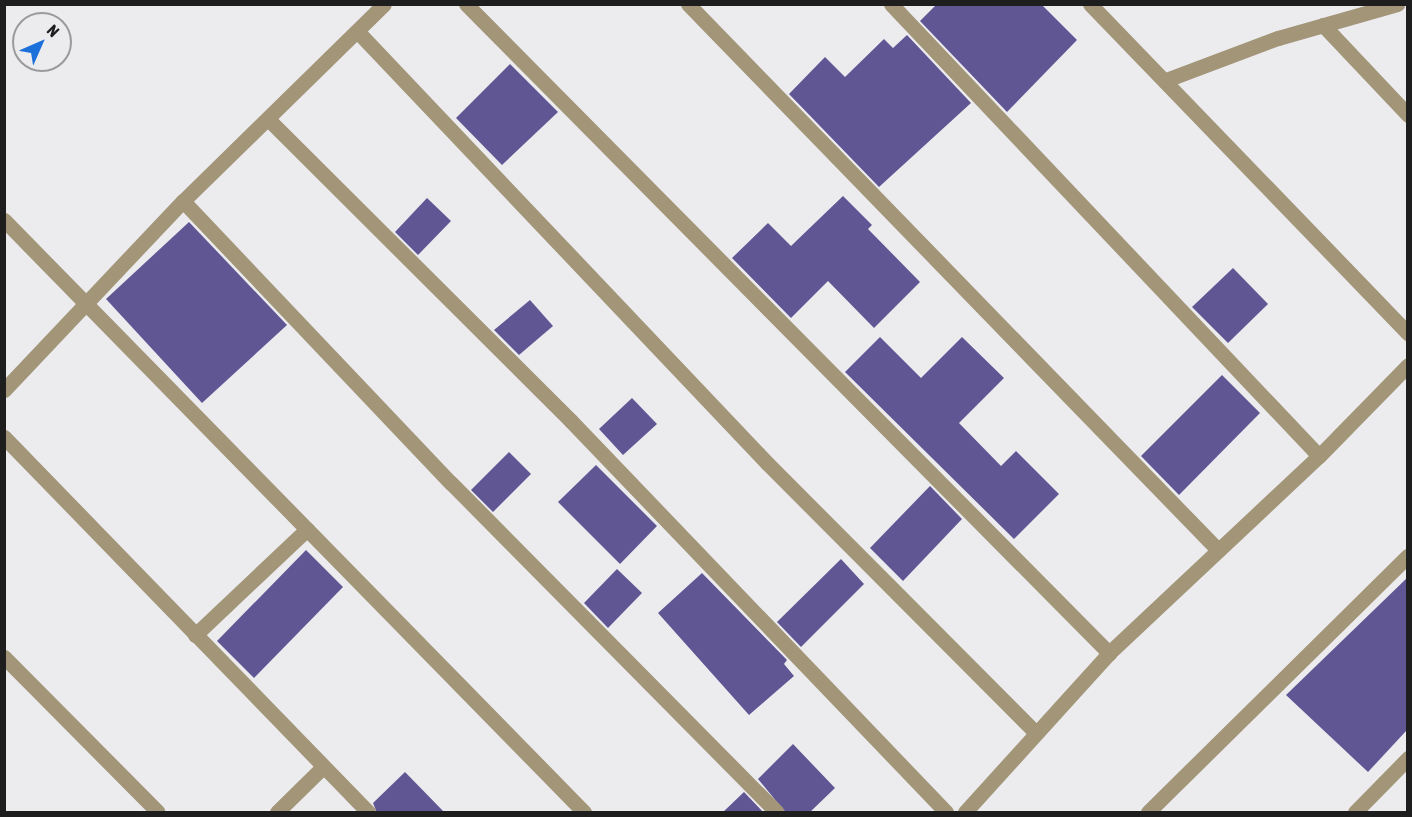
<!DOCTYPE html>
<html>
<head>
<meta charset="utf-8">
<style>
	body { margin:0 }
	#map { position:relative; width:1412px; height:817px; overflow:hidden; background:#ececef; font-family:"Asap Condensed",sans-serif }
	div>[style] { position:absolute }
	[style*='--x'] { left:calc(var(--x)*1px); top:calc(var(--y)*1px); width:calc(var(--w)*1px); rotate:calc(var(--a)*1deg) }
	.building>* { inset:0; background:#605694 }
	.minor>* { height:15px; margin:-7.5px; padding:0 7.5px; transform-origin:7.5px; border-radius:7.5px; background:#a29578 }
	span { translate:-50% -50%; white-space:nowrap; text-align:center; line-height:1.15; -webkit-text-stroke:6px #ececef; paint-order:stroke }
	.frame { position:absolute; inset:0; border:6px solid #1e1e1f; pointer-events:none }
	.north { position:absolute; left:12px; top:12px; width:60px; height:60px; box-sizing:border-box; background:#ececef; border:2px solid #9a9a9c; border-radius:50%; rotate:45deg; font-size:16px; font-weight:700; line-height:24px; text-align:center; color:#1e1e1f }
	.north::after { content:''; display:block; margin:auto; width:21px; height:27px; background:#1c70da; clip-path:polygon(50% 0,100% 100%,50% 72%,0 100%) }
</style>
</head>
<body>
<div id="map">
	<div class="building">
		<div style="clip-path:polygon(937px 4px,1041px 4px,1077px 40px,1007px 112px,920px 21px)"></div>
		<div style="clip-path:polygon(907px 35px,971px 103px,879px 187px,789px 94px,825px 57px,845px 77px,884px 39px,893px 48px)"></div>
		<div style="clip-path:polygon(510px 64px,558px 112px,502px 165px,456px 118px)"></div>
		<div style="clip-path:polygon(843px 196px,872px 225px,868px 229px,920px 282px,874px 328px,828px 281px,791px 318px,732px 258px,768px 223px,791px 246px)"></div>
		<div style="clip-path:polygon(427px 198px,451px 221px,418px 255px,395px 232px)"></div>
		<div style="clip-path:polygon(189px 222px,287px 325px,202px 403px,106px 299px)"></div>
		<div style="clip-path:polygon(1233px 268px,1268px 304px,1228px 343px,1192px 307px)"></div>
		<div style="clip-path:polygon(530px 300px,553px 326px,519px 355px,494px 330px)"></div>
		<div style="clip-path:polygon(880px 337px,921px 378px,962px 337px,1004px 378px,959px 423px,1001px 466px,1016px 451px,1059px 494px,1014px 539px,845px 372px)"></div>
		<div style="clip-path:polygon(1222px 375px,1260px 413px,1179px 495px,1141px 456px)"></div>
		<div style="clip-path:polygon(632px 398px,657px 424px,623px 455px,599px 429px)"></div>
		<div style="clip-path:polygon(509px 452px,531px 474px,493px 512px,471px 490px)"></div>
		<div style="clip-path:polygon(596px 465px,657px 526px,620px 564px,558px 502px)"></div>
		<div style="clip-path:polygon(930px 486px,962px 519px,903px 581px,870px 548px)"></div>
		<div style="clip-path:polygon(306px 550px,343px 587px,254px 678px,217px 641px)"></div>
		<div style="clip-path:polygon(841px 559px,864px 584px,801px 647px,777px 622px)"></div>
		<div style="clip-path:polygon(617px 569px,642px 593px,608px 628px,584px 603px)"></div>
		<div style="clip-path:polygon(702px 573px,787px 660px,784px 664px,794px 676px,749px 715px,658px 613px)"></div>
		<div style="clip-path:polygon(1407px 578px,1407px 730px,1368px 772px,1286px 695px)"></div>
		<div style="clip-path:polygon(793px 744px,835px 788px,809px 813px,786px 813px,758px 779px)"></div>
		<div style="clip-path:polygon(405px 772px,445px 813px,377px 813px,373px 803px)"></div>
		<div style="clip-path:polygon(744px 792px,764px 813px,722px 813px)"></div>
	</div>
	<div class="minor">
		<div style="--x:466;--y:4;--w:914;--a:45.27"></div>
		<div style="--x:688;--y:4;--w:761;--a:45.85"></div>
		<div style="--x:891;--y:4;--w:622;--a:46.56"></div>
		<div style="--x:1090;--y:4;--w:458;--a:46"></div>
		<div style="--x:1323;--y:25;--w:124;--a:46.6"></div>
		<div style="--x:358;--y:32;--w:594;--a:46.5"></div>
		<div style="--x:767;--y:463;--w:380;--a:45.1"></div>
		<div style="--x:1166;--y:80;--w:120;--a:-20.6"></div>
		<div style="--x:1278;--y:38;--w:124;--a:-15.9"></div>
		<div style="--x:268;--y:119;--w:428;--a:44.9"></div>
		<div style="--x:571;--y:421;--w:542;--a:46.2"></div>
		<div style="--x:183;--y:201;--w:389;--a:46.5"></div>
		<div style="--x:451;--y:483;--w:463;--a:45.3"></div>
		<div style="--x:4;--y:220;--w:829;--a:45.59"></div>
		<div style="--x:4;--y:390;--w:260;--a:-46.6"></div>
		<div style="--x:183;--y:201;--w:281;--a:-44.4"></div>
		<div style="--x:4;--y:437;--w:523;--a:45.85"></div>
		<div style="--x:195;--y:635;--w:154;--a:-43.4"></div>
		<div style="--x:4;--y:657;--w:218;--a:45.2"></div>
		<div style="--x:277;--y:812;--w:64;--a:-44.4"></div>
		<div style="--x:965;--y:812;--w:215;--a:-47.8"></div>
		<div style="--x:1109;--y:653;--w:288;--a:-43.2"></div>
		<div style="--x:1319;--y:456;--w:127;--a:-45.6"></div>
		<div style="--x:1148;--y:812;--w:365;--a:-44.6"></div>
		<div style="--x:1355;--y:812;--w:76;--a:-45.5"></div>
	</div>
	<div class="frame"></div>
	<div class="north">N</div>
</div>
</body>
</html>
